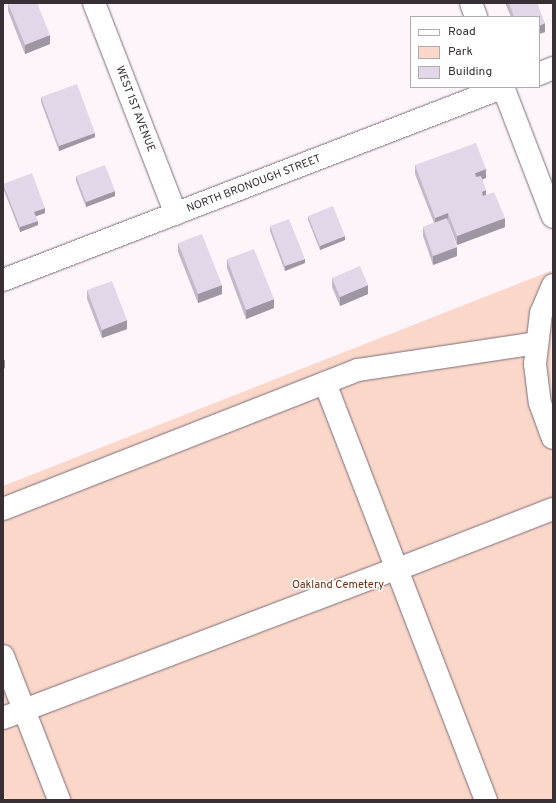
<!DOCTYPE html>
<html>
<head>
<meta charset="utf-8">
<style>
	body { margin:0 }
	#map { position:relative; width:556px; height:803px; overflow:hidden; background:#fef5fa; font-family:Overpass,sans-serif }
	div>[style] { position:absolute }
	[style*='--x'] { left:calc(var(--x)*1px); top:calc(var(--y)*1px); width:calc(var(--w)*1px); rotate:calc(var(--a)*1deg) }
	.green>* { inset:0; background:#fad7c9 }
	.roads { filter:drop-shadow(0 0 1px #7f6d78) drop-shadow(0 0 1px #7f6d78) }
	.minor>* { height:22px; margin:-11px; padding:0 11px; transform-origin:11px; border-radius:11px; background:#fff }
	.major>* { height:22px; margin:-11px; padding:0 11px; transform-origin:11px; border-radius:11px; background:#fff }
	.wall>* { inset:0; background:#c2b9c8 }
	.shaded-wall>* { inset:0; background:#9e96a3 }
	.building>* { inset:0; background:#e2d7e9 }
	span { translate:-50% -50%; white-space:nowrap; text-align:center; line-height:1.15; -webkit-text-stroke:3px #fff; paint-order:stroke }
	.street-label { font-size:11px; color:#372f34 }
	.park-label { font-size:11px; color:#702d0f }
	.frame { position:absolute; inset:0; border:4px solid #372f34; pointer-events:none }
	.legend { position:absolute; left:410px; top:16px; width:130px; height:72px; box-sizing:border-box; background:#fff; border:1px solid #afacae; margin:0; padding:5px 7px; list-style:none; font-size:12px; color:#372f34 }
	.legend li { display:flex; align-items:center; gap:8px; height:20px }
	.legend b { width:20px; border:1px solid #afacae }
</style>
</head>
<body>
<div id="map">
	<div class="green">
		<div style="clip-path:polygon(551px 271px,553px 800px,3px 800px,3px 486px)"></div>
	</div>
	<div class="roads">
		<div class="minor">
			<div style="--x:94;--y:3;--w:226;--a:68.8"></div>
			<div style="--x:471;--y:3;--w:15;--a:70"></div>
			<div style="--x:503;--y:87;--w:139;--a:69"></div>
			<div style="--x:553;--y:285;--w:30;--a:113"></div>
			<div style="--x:541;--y:313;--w:51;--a:96.7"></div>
			<div style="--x:535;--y:364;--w:39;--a:83"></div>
			<div style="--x:540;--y:403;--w:37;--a:70"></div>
			<div style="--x:325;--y:383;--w:447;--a:68.9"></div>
			<div style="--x:3;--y:509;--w:381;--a:-21.4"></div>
			<div style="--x:358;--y:370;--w:181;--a:-8.6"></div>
			<div style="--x:398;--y:569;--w:166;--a:-21.2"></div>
			<div style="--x:3;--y:656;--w:155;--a:68.7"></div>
			<div style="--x:3;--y:718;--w:422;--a:-20.8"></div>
		</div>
		<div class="major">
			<div style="--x:539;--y:74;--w:15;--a:-23"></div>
			<div style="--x:3;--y:280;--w:537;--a:-21.07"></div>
		</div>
	</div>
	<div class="wall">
		<div style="clip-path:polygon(8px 3px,37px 3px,50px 44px,25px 54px,8px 11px)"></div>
		<div style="clip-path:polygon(505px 3px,537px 3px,545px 32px,539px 34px,539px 17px,511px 17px)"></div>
		<div style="clip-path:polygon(41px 97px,95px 137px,59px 151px,41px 102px)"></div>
		<div style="clip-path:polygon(415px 165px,486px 178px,482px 179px,486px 195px,505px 227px,457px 245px,448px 221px,457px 256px,433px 265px,423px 236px,423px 227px,434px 223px,415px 174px)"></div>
		<div style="clip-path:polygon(76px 176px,115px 196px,86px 207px,76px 181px)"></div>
		<div style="clip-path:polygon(3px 184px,45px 213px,36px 216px,38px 225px,20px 232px,3px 188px)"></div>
		<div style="clip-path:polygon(308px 216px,345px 240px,320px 250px,308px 220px)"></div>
		<div style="clip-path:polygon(270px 226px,305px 263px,285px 271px,270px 231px)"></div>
		<div style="clip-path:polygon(178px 243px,222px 294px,198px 303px,178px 252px)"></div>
		<div style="clip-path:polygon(227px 259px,274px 308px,246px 319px,227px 268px)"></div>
		<div style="clip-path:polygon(332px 278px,368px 294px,340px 306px,332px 287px)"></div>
		<div style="clip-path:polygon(87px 290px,127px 329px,102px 338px,87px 299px)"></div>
	</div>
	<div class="shaded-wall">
		<div style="clip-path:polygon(545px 23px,545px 32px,539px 34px,539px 26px)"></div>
		<div style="clip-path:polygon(50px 35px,50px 44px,25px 54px,25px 45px)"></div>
		<div style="clip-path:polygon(95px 133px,95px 137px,59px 151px,59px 146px)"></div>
		<div style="clip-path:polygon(486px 169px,486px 178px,475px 182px,475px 173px)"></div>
		<div style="clip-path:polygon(486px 190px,486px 199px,482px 201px,482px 192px)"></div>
		<div style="clip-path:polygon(115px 191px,115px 196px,86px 207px,86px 202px)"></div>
		<div style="clip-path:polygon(45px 208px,45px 213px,34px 217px,34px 212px)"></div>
		<div style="clip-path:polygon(448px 213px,448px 221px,435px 226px,435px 218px)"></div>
		<div style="clip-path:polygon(505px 218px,505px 227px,457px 245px,457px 236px)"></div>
		<div style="clip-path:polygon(38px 221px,38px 225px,20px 232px,20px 227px)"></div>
		<div style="clip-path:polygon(345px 236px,345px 240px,320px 250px,320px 246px)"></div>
		<div style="clip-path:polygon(457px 247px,457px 256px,433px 265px,433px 256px)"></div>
		<div style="clip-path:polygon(305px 259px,305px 263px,285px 271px,285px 266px)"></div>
		<div style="clip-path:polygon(222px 285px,222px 294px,198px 303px,198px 294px)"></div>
		<div style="clip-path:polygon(368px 285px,368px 294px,340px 306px,340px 297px)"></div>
		<div style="clip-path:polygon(274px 299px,274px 308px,246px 319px,246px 310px)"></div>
		<div style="clip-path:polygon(127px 320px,127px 329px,102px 338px,102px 330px)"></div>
		<div style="clip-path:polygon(3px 360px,5px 360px,5px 368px,3px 369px)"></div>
	</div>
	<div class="building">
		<div style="clip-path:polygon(8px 3px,37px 3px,50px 35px,25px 45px)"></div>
		<div style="clip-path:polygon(509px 3px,537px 3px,545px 23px,539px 26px,539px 17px,514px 17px)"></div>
		<div style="clip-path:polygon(77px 84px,95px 133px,59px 146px,41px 97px)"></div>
		<div style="clip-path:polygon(476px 143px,486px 169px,475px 173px,476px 177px,481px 176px,486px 190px,482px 192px,483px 196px,494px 192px,505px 218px,457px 236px,448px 213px,435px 218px,415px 165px)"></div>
		<div style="clip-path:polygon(105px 165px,115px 191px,86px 202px,76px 176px)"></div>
		<div style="clip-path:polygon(32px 173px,45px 208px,34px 212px,38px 221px,20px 227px,3px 184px)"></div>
		<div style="clip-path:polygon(333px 206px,345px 236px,320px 246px,308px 216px)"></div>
		<div style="clip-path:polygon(447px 218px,457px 247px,433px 256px,423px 227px)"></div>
		<div style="clip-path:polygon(289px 219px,305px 259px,285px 266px,270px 226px)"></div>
		<div style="clip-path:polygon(202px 234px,222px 285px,198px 294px,178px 243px)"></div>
		<div style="clip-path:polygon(254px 249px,274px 299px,246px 310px,227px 259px)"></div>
		<div style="clip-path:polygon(360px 266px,368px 285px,340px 297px,332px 278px)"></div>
		<div style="clip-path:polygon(112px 281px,127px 320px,102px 330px,87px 290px)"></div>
	</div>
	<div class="street-label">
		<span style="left:135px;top:109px;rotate:69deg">WEST 1ST AVENUE</span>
		<span style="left:254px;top:184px;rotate:-21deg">NORTH BRONOUGH STREET</span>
	</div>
	<div class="park-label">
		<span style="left:338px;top:585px">Oakland Cemetery</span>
	</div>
	<div class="frame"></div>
	<ul class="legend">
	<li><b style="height:5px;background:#fff"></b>Road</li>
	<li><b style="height:11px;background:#fad7c9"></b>Park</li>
	<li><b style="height:11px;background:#e2d7e9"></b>Building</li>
	</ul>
</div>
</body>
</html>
